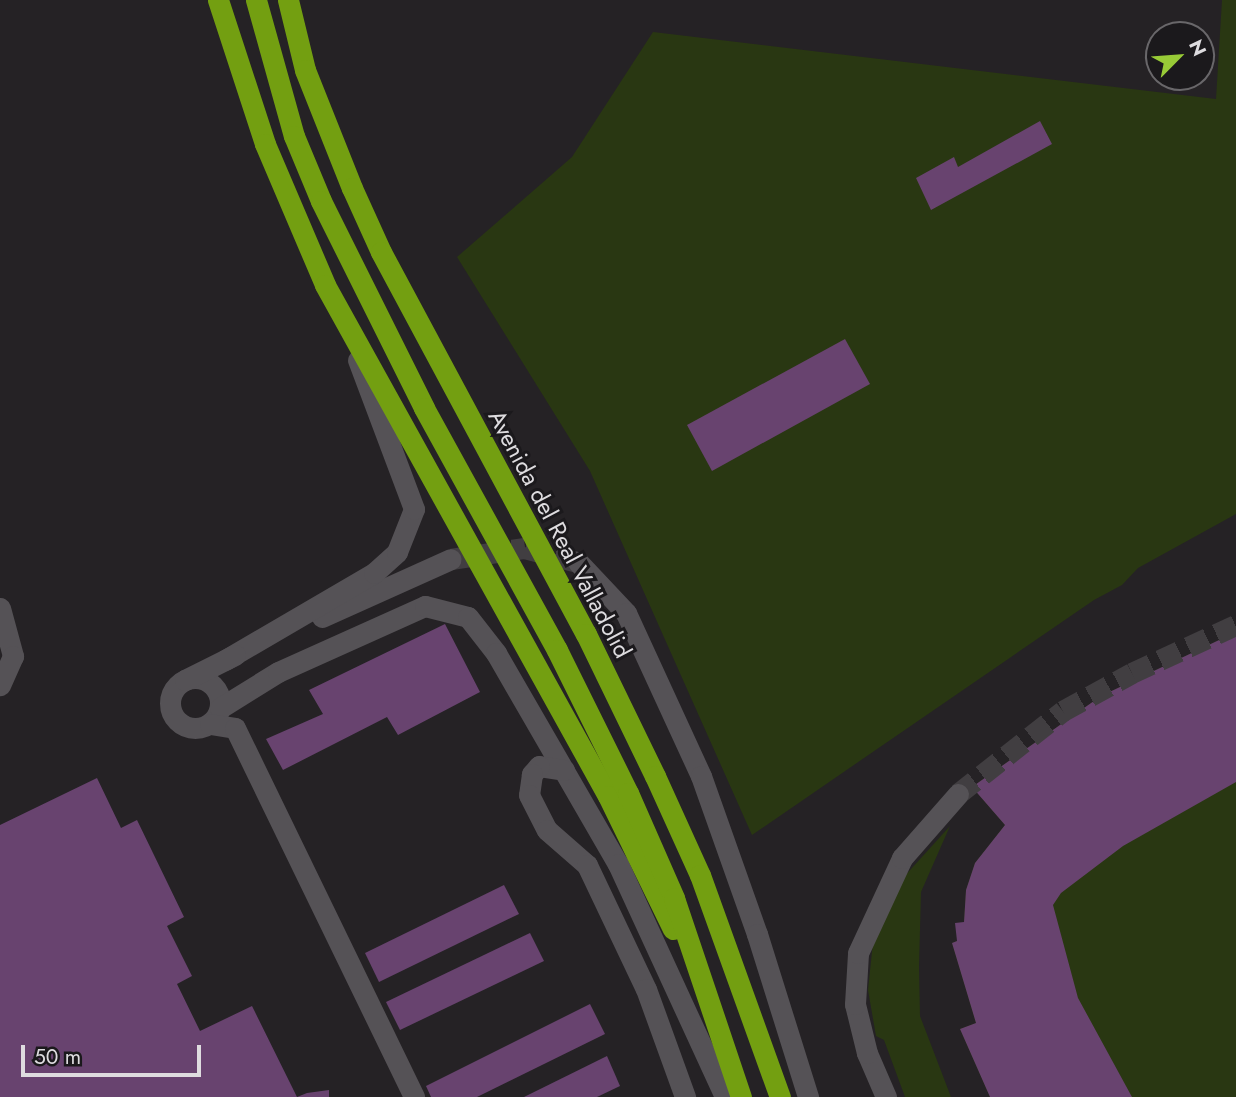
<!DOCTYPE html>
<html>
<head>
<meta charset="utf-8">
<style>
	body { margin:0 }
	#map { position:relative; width:1236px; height:1097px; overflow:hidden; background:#252225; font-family:Jost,sans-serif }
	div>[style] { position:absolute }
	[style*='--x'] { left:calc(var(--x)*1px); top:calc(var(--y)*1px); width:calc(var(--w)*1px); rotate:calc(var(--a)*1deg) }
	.green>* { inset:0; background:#293712 }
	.building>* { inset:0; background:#68436f }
	.minor-tunnel>* { height:21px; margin-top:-10.5px; transform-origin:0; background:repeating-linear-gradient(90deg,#413e41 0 21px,transparent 0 31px) }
	.minor>* { height:21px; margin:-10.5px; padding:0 10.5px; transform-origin:10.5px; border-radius:10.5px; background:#555256 }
	.minor>.ring { margin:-10.5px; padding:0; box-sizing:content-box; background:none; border:21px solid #555256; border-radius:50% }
	.highway>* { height:21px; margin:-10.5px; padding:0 10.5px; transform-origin:10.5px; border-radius:10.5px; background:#739f11 }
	span { translate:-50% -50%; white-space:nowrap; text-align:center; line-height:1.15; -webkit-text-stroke:6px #1b191c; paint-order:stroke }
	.street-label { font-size:24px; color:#dedcdf }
	.north { position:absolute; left:1145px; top:21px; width:70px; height:70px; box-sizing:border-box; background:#1b191c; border:2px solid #69676a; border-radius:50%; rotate:65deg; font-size:19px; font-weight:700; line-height:28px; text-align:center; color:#dedcdf }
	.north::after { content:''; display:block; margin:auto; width:24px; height:32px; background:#98cb37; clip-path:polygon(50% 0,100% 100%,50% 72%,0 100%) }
	.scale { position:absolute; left:21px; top:1045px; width:180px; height:32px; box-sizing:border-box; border:4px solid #dedcdf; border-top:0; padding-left:9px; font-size:21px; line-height:24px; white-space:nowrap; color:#dedcdf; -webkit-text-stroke:5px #1b191c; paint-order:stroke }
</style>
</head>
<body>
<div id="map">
	<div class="green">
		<div style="clip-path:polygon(1222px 0,1236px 0,1236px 514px,1138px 568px,1122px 585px,1094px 600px,752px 835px,590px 471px,457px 257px,572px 157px,653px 32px,1216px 99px)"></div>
		<div style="clip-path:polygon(1236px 632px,1236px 1097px,990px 1097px,960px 1029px,976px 1023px,952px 943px,957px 941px,964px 922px,966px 890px,975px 863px,1005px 825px,972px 787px,1101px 696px)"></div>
		<div style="clip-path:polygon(950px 826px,921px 892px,919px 967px,920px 1016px,951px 1097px,905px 1097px,884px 1040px,876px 1036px,868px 990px,873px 942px,902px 879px)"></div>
	</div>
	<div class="building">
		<div style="clip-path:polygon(1040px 121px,1052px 144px,931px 210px,916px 178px,954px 157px,958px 167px)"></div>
		<div style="clip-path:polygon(845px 339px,870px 384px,712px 471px,687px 425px)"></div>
		<div style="clip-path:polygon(445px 624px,480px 692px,398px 735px,387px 717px,283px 770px,266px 739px,323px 714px,309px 690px)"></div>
		<div style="clip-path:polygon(1236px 632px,1236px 782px,1123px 846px,1061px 893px,1053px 905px,1078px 998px,1132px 1097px,990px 1097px,960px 1029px,976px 1023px,952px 943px,957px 941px,955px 923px,964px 922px,966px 890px,975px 863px,1005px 825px,972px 787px,1101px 696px)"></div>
		<div style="clip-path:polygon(97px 778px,121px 828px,137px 820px,184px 917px,167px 926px,192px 976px,177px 984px,200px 1031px,252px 1006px,297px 1097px,0 1097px,0 825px)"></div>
		<div style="clip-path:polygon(504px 885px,519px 914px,379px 982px,365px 953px)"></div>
		<div style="clip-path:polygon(530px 933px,544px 961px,400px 1030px,386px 1002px)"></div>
		<div style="clip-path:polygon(590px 1004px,605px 1034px,477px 1097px,431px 1097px,426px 1086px)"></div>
		<div style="clip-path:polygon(607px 1056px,620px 1086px,597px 1097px,524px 1097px)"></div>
		<div style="clip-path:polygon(329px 1090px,329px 1097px,297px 1097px,307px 1093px)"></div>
	</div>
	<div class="minor-tunnel">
		<div style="--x:451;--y:559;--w:75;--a:-8.5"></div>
		<div style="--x:525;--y:548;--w:55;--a:14.8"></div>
		<div style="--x:958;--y:794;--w:134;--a:-38.3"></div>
		<div style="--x:1063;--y:711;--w:79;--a:-28.8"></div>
		<div style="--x:1132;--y:673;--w:115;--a:-24.8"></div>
	</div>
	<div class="minor">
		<div style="--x:578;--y:562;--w:70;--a:46.7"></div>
		<div style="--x:626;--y:613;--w:179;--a:65.3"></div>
		<div style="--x:701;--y:776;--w:168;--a:70.5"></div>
		<div style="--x:757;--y:934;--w:171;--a:72.6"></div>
		<div style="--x:0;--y:608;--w:50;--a:74.8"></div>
		<div style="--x:13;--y:656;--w:32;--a:114"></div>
		<div style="--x:322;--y:617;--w:141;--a:-24.2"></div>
		<div style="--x:225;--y:660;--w:173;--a:-30.3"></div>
		<div style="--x:374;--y:573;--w:31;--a:-42"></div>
		<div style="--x:397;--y:552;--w:46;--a:-68.4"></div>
		<div style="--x:414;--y:509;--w:159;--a:-110.6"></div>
		<div class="ring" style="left:170px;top:678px;width:29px;height:29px"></div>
		<div style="--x:185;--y:680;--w:56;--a:-26.6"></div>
		<div style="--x:220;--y:708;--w:68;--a:-31.8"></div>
		<div style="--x:278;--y:672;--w:161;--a:-24.2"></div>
		<div style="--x:425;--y:606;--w:44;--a:14.3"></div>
		<div style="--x:468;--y:617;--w:46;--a:52.1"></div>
		<div style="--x:496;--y:653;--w:244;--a:60"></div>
		<div style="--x:618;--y:864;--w:256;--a:65.3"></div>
		<div style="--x:210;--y:724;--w:25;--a:9"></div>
		<div style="--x:235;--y:728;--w:410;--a:64.1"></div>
		<div style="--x:564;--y:770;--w:25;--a:-171"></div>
		<div style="--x:539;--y:766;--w:11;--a:131"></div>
		<div style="--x:532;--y:774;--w:21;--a:98"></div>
		<div style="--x:529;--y:795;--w:39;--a:63"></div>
		<div style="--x:547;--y:830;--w:53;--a:41.2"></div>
		<div style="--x:587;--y:865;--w:137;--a:64.6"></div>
		<div style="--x:646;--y:989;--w:115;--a:70.1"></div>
		<div style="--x:886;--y:1097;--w:48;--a:-113.4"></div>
		<div style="--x:867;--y:1053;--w:50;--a:-103.8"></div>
		<div style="--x:855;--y:1004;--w:51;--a:-86.6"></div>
		<div style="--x:858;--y:953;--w:105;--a:-65.1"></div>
		<div style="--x:902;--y:858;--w:85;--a:-48.8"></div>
	</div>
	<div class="highway">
		<div style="--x:218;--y:0;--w:151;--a:71.9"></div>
		<div style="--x:265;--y:144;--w:153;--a:66.9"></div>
		<div style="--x:325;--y:285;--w:584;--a:61.02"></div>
		<div style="--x:608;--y:796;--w:148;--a:64"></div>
		<div style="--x:256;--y:0;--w:141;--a:74.4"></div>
		<div style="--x:294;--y:136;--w:70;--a:67.4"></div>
		<div style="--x:321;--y:201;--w:231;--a:63.5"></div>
		<div style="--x:424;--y:408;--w:276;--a:61.2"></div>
		<div style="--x:557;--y:650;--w:160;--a:63.6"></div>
		<div style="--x:628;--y:793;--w:115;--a:66.3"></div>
		<div style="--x:674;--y:898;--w:210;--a:71.4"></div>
		<div style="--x:288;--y:0;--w:72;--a:76.3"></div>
		<div style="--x:305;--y:70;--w:127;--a:68.3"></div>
		<div style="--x:352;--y:188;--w:70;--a:65.6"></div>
		<div style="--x:381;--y:252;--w:434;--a:61.8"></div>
		<div style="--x:586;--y:634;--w:158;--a:64.1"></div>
		<div style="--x:655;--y:776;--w:109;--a:65.6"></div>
		<div style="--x:700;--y:875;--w:236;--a:70.2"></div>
	</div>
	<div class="street-label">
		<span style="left:560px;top:534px;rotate:62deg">Avenida del Real Valladolid</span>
	</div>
	<div class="north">N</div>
	<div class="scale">50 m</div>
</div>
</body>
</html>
